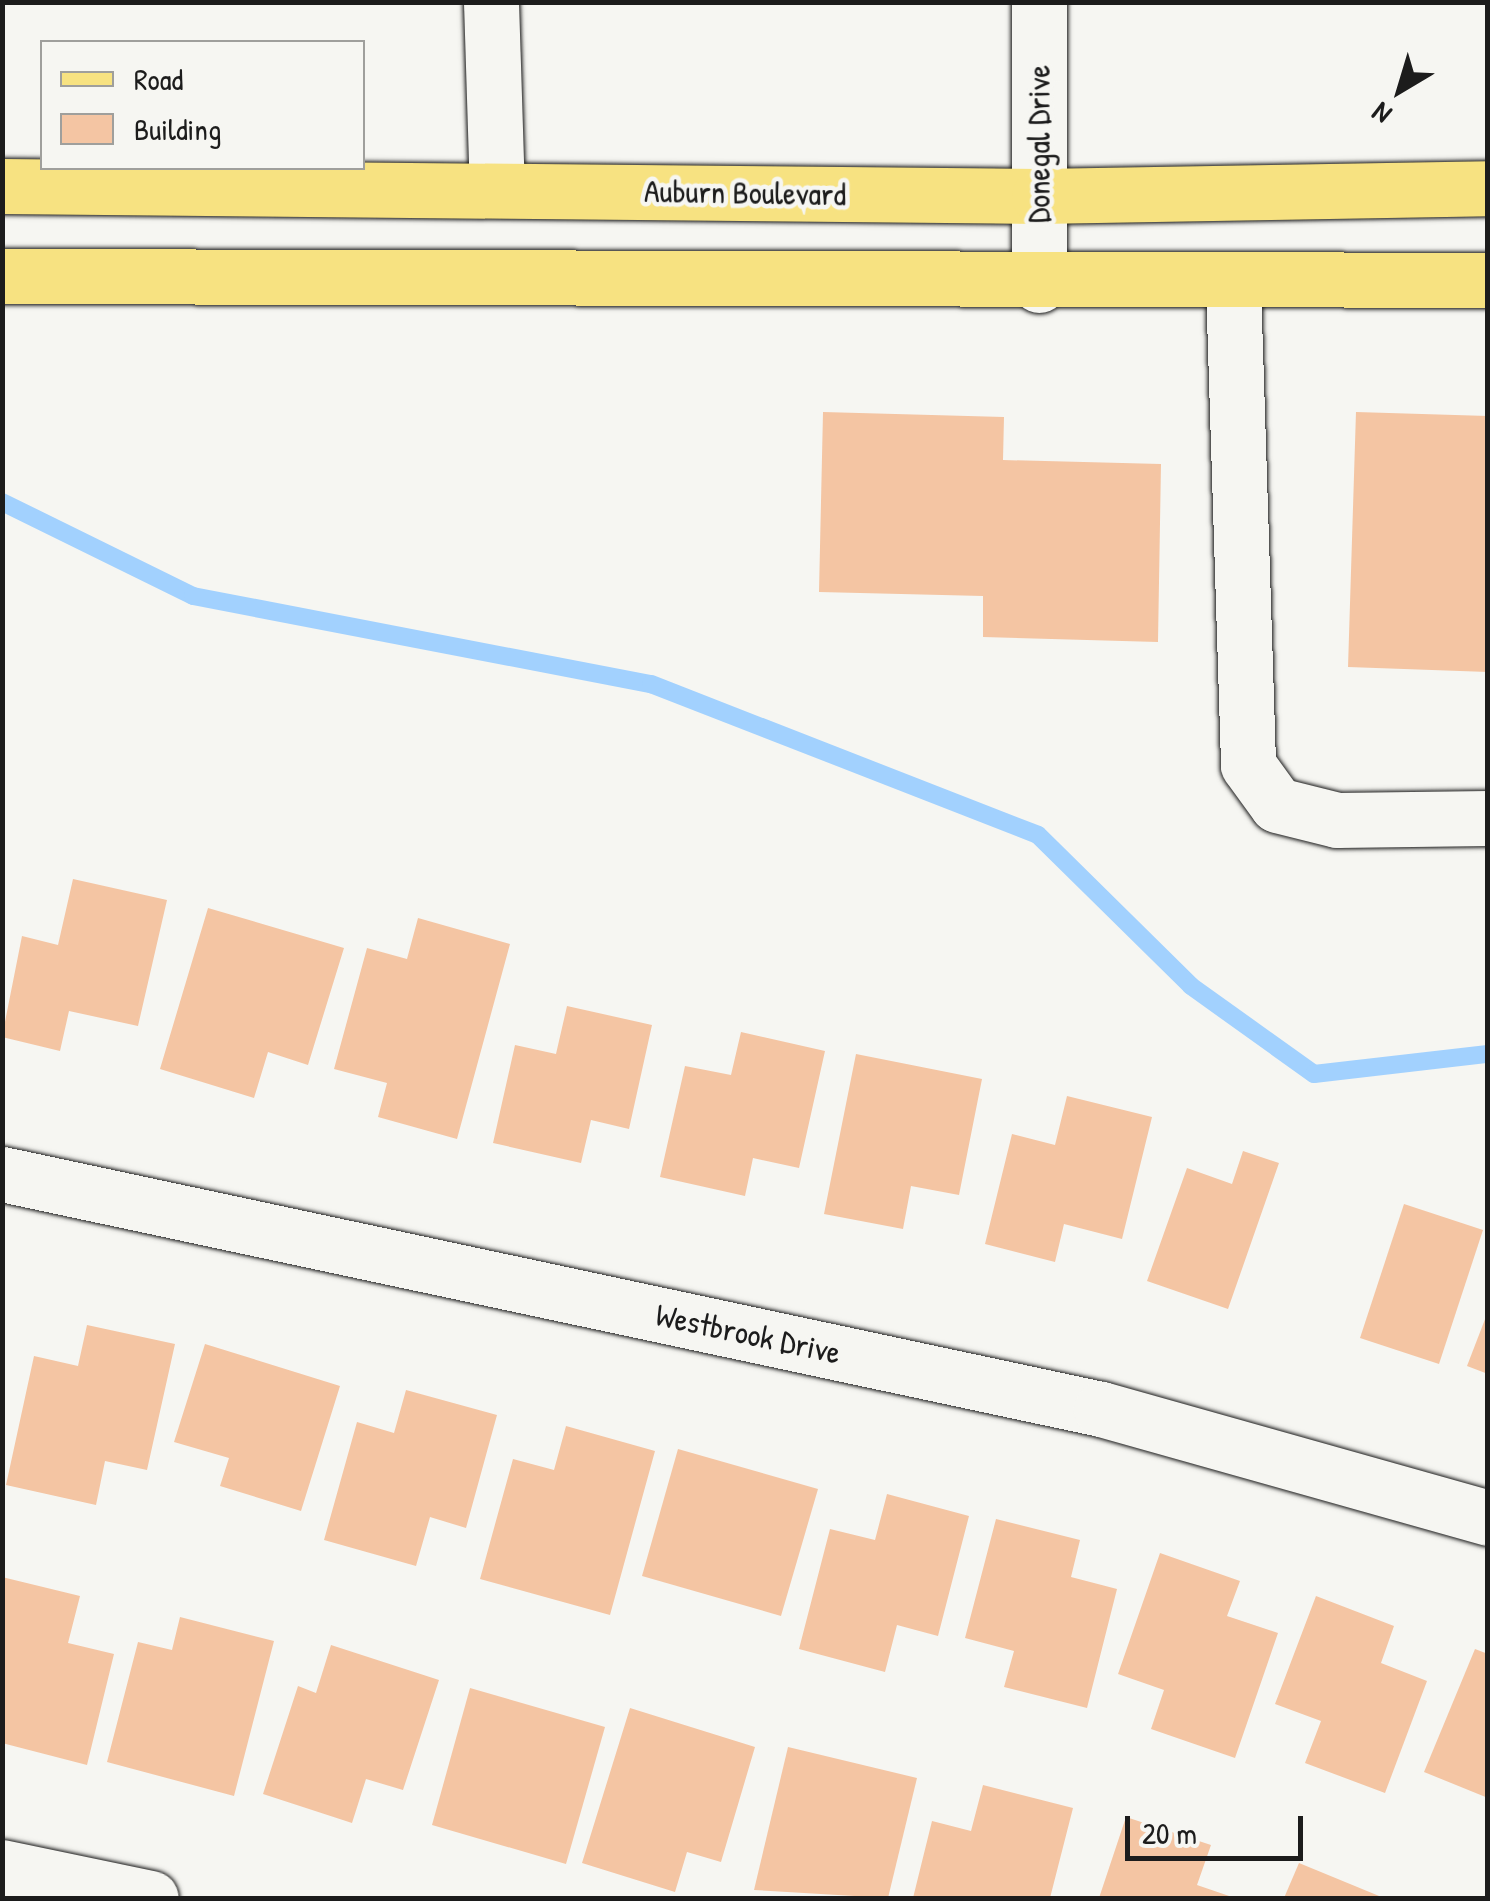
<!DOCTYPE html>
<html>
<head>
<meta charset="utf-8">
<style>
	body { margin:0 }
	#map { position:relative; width:1490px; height:1901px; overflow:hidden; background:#f6f6f2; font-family:"Patrick Hand",sans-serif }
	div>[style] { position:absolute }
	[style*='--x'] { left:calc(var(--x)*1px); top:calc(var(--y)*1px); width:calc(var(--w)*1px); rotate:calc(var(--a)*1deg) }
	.stream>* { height:18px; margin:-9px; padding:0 9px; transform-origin:9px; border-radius:9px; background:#a2d1fe }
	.building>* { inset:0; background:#f4c5a3 }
	.roads { filter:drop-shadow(0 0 2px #1c1c1c) drop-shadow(0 0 2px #1c1c1c) }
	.minor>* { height:55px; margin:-27.5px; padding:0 27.5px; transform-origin:27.5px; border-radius:27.5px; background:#f6f6f2 }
	.major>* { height:55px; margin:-27.5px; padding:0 27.5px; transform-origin:27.5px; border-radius:27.5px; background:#f7e281 }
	span { translate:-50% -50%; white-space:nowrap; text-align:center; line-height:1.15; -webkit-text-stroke:9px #f6f6f2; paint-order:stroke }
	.street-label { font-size:32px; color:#1c1c1c }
	.frame { position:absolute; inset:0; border:5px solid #1c1c1c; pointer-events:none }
	.legend { position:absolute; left:40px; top:40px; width:325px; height:130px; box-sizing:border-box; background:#f6f6f2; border:2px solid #9f9f9c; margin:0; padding:12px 18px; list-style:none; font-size:30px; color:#1c1c1c }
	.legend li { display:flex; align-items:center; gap:20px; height:50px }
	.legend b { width:50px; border:2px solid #9f9f9c }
	.north { position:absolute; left:1350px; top:40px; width:100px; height:100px; -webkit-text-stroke:8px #f6f6f2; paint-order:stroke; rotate:218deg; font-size:28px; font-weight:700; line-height:40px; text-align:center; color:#1c1c1c }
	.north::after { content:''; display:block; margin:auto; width:35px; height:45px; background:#1c1c1c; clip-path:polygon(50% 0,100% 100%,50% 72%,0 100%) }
	.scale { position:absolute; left:1125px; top:1816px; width:178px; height:45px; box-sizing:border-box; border:5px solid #1c1c1c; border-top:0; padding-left:12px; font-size:30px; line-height:35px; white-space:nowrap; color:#1c1c1c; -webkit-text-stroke:8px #f6f6f2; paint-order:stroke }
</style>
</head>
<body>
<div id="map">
	<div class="stream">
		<div style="--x:2;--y:502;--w:213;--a:26.2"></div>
		<div style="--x:193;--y:596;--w:466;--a:10.9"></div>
		<div style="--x:651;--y:684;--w:415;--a:21.3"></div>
		<div style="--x:1038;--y:835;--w:215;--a:44.6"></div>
		<div style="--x:1191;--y:986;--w:151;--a:35.6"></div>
		<div style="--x:1314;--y:1074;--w:175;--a:-6.6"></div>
	</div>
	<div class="building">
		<div style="clip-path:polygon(823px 412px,1004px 417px,1003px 460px,1161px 464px,1158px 642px,983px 637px,983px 596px,819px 592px)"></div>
		<div style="clip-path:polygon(1356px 412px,1488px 416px,1488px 672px,1348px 667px)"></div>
		<div style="clip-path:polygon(73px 879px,167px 900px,138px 1026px,69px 1011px,60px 1051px,2px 1037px,22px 936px,58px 945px)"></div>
		<div style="clip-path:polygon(208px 908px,344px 948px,308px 1065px,268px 1052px,254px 1098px,160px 1069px)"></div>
		<div style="clip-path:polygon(418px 918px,510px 944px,457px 1139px,378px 1117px,387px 1083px,334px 1069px,367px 948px,407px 959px)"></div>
		<div style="clip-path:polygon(567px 1006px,652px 1025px,629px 1129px,591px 1120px,581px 1163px,493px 1143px,515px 1045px,556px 1054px)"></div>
		<div style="clip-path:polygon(741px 1032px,825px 1051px,799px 1168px,753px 1158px,745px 1196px,660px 1177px,685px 1066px,731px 1075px)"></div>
		<div style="clip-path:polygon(856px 1054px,982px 1079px,959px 1195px,911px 1186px,903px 1229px,824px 1214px)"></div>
		<div style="clip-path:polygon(1067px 1096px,1152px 1117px,1122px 1239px,1064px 1224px,1055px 1262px,985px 1244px,1012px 1134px,1055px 1145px)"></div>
		<div style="clip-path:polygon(1243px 1151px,1279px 1163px,1228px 1309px,1147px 1281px,1187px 1168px,1232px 1184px)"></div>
		<div style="clip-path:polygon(1404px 1204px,1483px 1230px,1439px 1364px,1360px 1338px)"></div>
		<div style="clip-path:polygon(1487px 1314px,1488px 1314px,1488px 1374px,1467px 1366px)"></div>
		<div style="clip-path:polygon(87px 1325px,175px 1344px,147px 1470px,105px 1461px,96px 1505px,6px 1485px,34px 1356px,78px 1366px)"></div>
		<div style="clip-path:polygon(205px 1344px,340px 1386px,301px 1511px,220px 1486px,229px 1458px,174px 1442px)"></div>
		<div style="clip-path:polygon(406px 1390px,497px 1415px,466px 1528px,430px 1517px,416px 1566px,324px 1540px,357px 1422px,394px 1433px)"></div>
		<div style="clip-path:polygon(566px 1426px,655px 1451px,610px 1615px,480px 1579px,513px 1459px,554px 1470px)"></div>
		<div style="clip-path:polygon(678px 1449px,818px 1489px,781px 1616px,642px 1576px)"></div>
		<div style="clip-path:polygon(887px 1494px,969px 1516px,938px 1636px,897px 1625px,885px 1672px,799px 1649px,830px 1529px,875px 1540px)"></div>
		<div style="clip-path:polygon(996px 1519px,1080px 1540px,1071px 1577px,1117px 1589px,1087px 1708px,1004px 1687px,1014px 1651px,965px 1638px)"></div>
		<div style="clip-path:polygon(1160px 1553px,1240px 1581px,1227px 1616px,1278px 1633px,1235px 1758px,1151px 1729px,1164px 1690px,1118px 1674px)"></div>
		<div style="clip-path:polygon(2px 1577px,80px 1596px,68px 1643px,114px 1654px,87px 1765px,2px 1743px)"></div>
		<div style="clip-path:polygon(1316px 1596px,1394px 1626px,1381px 1663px,1427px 1681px,1385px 1793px,1305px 1763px,1321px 1721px,1275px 1704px)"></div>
		<div style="clip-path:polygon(180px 1617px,274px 1641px,234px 1796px,107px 1762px,138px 1642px,172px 1650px)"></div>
		<div style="clip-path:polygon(331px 1645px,439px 1680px,403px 1790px,366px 1779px,352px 1823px,263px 1794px,298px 1686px,316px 1693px)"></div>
		<div style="clip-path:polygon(1475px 1649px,1488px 1654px,1488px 1798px,1424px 1772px)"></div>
		<div style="clip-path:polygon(470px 1688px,605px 1727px,566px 1864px,432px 1825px)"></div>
		<div style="clip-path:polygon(630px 1708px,755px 1747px,721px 1862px,687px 1852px,675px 1892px,582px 1863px)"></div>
		<div style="clip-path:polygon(788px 1747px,917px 1778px,888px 1898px,754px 1890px)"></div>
		<div style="clip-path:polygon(983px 1785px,1073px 1808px,1050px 1898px,913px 1898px,932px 1821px,971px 1831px)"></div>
		<div style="clip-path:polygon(1126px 1817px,1211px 1845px,1197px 1885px,1235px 1898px,1099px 1898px)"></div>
		<div style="clip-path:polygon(1299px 1863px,1384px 1898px,1284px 1898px)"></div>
	</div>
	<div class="roads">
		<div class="minor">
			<div style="--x:491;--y:2;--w:188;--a:88.2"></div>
			<div style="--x:1039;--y:2;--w:283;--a:90"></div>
			<div style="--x:1233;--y:285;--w:480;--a:88.2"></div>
			<div style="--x:1248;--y:765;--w:49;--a:54.1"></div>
			<div style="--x:1277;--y:805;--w:62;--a:14"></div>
			<div style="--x:1337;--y:820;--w:151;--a:-0.8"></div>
			<div style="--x:2;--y:1174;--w:1124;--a:12.07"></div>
			<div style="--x:1101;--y:1409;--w:402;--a:15.7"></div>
			<div style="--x:2;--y:1867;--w:152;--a:11.8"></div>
		</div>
		<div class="major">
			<div style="--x:2;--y:186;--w:1037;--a:0.55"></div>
			<div style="--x:1039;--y:196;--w:449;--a:-1"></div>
			<div style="--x:2;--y:276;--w:1486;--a:0.15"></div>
		</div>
	</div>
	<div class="street-label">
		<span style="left:1039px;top:144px;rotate:-90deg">Donegal Drive</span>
		<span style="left:745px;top:193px;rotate:1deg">Auburn Boulevard</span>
		<span style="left:748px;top:1334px;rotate:12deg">Westbrook Drive</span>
	</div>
	<div class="frame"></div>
	<ul class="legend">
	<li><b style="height:12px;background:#f7e281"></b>Road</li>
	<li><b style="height:28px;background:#f4c5a3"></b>Building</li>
	</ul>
	<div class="north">N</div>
	<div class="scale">20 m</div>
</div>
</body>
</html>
